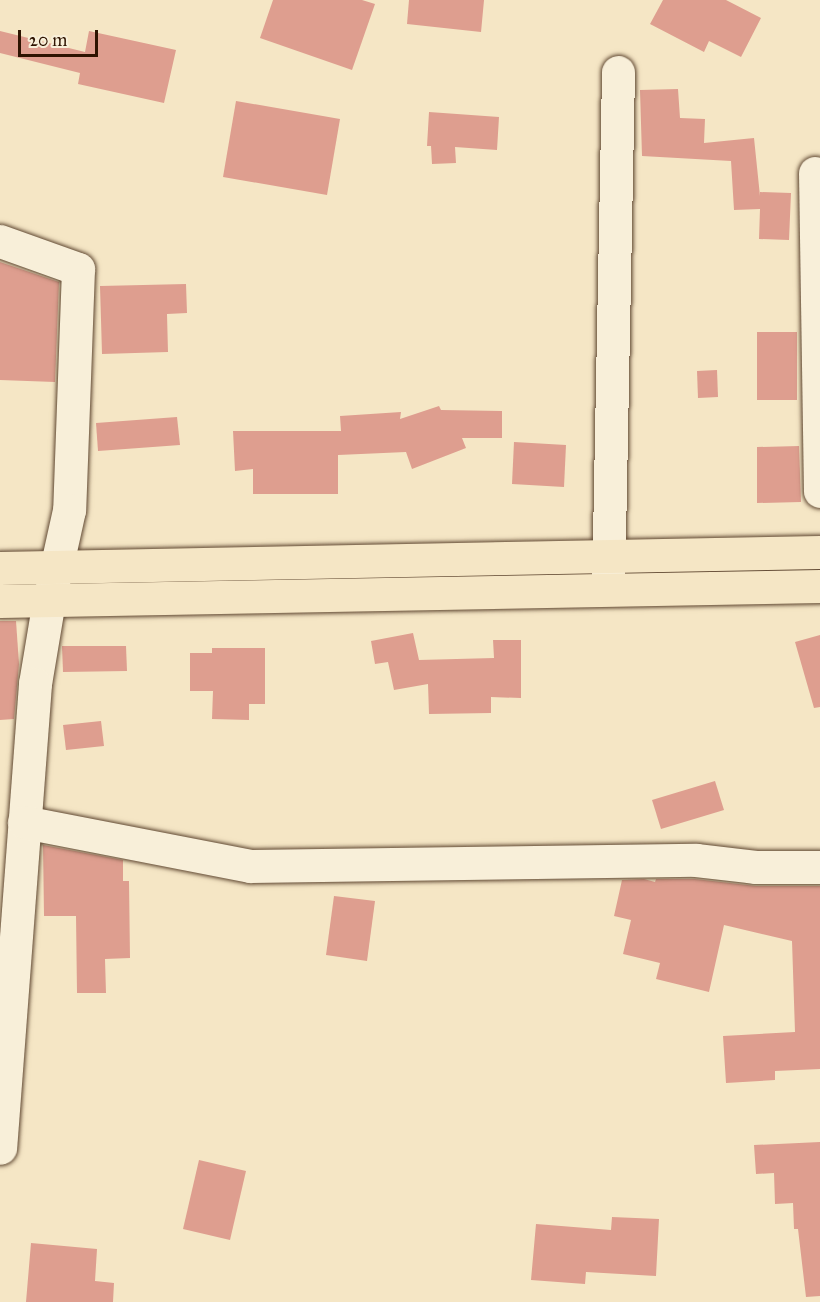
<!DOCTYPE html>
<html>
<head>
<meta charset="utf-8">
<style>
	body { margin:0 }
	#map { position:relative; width:820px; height:1302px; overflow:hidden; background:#f5e6c5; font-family:"IM FELL Great Primer",serif }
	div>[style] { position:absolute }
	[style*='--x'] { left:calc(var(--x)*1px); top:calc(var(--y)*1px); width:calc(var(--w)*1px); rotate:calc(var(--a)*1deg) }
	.building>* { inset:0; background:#de9e8f }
	.roads { filter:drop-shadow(0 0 2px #604832) drop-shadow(0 0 2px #604832) }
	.minor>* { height:33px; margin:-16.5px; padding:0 16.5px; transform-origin:16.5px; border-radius:16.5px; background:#f8efd9 }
	.major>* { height:33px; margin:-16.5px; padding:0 16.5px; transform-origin:16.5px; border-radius:16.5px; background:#f5e6c5 }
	span { translate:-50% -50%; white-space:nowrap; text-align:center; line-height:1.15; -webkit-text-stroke:4.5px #f8efd9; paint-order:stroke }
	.scale { position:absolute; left:18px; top:30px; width:80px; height:27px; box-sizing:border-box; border:3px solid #2e1301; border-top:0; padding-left:8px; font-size:18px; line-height:21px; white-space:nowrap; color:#2e1301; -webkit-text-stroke:4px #f8efd9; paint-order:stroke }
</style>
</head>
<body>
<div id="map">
	<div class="building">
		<div style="clip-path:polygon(273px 0,362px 0,375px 4px,352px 70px,260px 38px)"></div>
		<div style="clip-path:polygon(409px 0,484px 0,481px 32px,407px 24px)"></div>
		<div style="clip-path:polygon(663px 0,726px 0,761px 18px,741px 57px,709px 41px,704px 52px,650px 24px)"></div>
		<div style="clip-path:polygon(0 31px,85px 52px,89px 31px,176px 50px,164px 103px,78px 84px,80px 73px,0 53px)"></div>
		<div style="clip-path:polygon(678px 89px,680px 118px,705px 119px,704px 143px,754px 138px,760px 196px,760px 192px,791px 193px,789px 240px,759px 239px,760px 209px,734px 210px,731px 161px,642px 156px,640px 90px)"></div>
		<div style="clip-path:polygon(236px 101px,340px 119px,327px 195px,223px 177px)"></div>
		<div style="clip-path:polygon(429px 112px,499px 117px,497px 150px,455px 147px,456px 163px,432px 164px,431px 146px,427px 146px)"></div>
		<div style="clip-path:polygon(0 262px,59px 282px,55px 382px,0 380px)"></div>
		<div style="clip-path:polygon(186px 284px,187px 313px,167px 314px,168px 352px,102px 354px,100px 286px)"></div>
		<div style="clip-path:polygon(757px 332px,797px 332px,797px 400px,757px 400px)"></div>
		<div style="clip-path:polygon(717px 370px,718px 397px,698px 398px,697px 371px)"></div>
		<div style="clip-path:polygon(439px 406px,441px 410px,502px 411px,502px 438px,462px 438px,466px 448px,412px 469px,406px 452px,338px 455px,338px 494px,253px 494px,253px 469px,235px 471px,233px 431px,341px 431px,340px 416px,401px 412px,400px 419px)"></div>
		<div style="clip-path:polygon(177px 417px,180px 445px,98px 451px,96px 423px)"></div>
		<div style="clip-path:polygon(514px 442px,566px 445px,564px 487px,512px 484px)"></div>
		<div style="clip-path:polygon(799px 446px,801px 502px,757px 503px,757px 447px)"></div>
		<div style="clip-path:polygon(0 621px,16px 621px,19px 664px,14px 719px,0 720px)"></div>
		<div style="clip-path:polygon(413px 633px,419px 660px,494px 658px,493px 640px,521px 640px,521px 698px,491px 697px,491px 713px,429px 714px,428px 684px,394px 690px,388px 662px,375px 664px,371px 641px)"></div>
		<div style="clip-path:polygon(820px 635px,820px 707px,814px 708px,795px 642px)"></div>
		<div style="clip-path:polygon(62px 646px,126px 646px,127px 671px,63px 672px)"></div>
		<div style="clip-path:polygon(212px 648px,265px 648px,265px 704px,249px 704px,249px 720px,212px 719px,213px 691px,190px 691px,190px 653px,212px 653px)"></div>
		<div style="clip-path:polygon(101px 721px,104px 746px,66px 750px,63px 725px)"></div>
		<div style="clip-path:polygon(715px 781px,724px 810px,661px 829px,652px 800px)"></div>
		<div style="clip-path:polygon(43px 845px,123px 860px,123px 881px,129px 881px,130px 958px,105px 959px,106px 993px,77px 993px,76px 916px,44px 916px)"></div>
		<div style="clip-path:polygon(644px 879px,655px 882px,656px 879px,695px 879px,756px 886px,820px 886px,820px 1069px,775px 1071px,775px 1080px,726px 1083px,723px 1036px,795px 1032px,792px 941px,724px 925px,709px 992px,656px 979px,660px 963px,623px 954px,631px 920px,614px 916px,622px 880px)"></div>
		<div style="clip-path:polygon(334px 896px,375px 901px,367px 961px,326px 955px)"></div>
		<div style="clip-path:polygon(820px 1142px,820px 1296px,806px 1297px,798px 1229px,794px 1229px,793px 1203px,775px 1204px,774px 1173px,756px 1174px,754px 1145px)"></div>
		<div style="clip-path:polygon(199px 1160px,246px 1171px,230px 1240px,183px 1229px)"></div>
		<div style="clip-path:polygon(612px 1217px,659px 1219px,656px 1276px,586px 1272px,585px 1284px,531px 1280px,536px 1224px,611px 1230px)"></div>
		<div style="clip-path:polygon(31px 1243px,97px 1249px,95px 1281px,114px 1283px,113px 1302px,26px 1302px)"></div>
	</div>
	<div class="roads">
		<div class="minor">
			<div style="--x:815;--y:173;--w:318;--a:89.1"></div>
			<div style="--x:0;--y:241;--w:83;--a:19.7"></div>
			<div style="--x:78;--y:269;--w:241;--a:92.1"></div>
			<div style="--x:69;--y:510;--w:92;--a:102.5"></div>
			<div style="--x:49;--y:600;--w:85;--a:99.5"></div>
			<div style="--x:35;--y:684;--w:465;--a:94.3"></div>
			<div style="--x:608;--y:589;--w:517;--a:-88.89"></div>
			<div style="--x:24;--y:822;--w:230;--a:11"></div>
			<div style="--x:250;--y:866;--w:446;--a:-0.8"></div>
			<div style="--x:696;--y:860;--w:60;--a:6.7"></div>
			<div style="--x:756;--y:867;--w:64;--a:0"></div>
		</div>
		<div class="major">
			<div style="--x:0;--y:568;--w:820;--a:-1.12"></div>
			<div style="--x:0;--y:601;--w:820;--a:-1.05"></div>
		</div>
	</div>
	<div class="scale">20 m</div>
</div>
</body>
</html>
